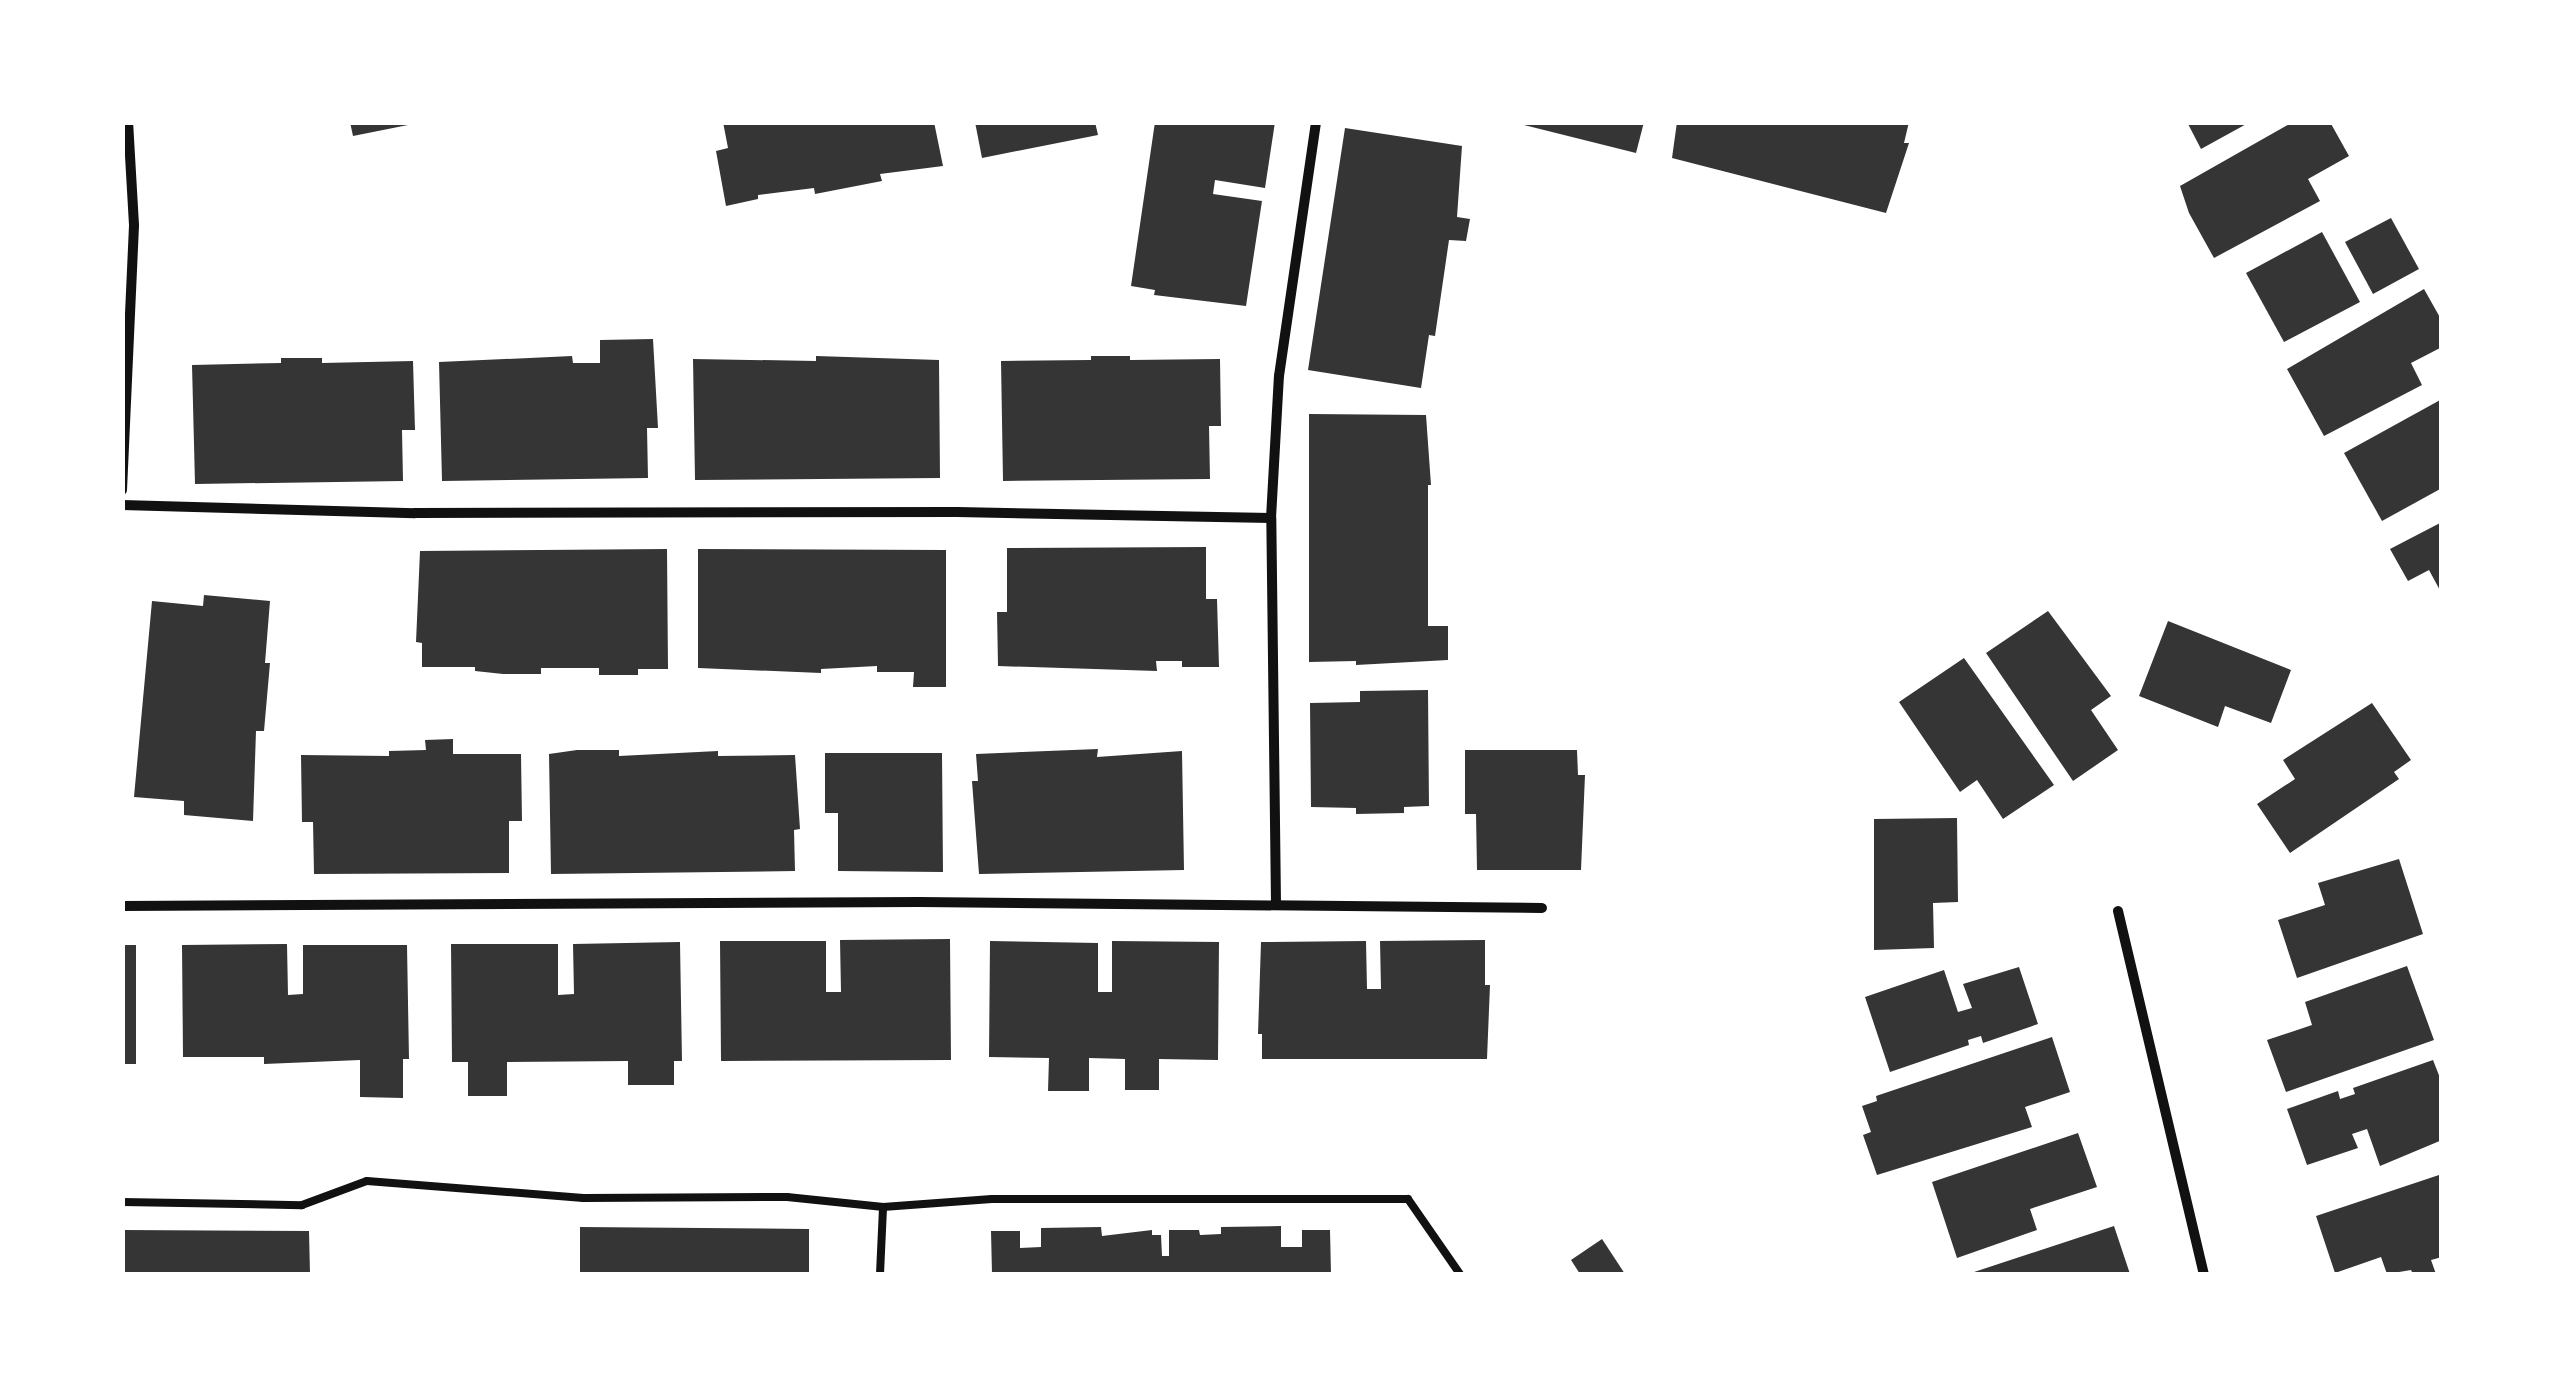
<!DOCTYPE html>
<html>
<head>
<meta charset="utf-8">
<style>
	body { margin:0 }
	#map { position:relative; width:2564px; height:1397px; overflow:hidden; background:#fff; font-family:"Open Sans",sans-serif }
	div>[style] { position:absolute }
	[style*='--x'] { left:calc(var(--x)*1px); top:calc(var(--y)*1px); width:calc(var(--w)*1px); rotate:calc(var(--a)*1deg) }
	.building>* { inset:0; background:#353535 }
	.service>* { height:8px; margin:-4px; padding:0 4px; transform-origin:4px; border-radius:4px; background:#111 }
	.minor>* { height:10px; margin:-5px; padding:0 5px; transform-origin:5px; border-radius:5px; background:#111 }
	span { translate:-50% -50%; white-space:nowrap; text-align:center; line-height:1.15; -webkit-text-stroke:9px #fff; paint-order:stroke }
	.frame { position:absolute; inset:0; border:125px solid #fff; pointer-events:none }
</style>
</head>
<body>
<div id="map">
	<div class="building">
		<div style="clip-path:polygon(350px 122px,413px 122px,413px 124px,353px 136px)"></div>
		<div style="clip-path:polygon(723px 122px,934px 122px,943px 166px,880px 174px,882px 181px,815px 194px,814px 188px,758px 195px,758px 199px,726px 206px,716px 151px,728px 148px)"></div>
		<div style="clip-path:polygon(975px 122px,1095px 122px,1098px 135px,982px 158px)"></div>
		<div style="clip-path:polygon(1155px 122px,1275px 122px,1265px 188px,1215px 180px,1213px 194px,1262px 201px,1246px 306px,1154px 295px,1155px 290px,1131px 286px)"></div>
		<div style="clip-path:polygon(1512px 122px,1644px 122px,1636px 153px)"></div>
		<div style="clip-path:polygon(1677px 122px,1909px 122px,1904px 143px,1909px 143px,1886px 213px,1672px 158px)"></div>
		<div style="clip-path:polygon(2187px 122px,2250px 122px,2201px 149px)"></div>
		<div style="clip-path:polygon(2293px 122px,2330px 122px,2349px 156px,2308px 179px,2320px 201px,2214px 258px,2189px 213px,2180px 186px)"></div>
		<div style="clip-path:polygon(1345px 128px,1462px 146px,1457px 217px,1470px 219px,1466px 241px,1449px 240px,1435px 336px,1429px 335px,1421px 388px,1308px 370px)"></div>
		<div style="clip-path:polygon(2391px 218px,2419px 269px,2373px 294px,2345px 242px)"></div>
		<div style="clip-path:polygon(2322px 232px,2360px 302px,2284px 342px,2246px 273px)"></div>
		<div style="clip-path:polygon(2424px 289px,2442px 321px,2442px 347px,2411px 363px,2422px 385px,2324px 436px,2287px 369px)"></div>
		<div style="clip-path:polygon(653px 339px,658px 428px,647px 428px,648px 478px,442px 481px,439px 362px,572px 356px,573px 363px,600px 363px,600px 340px)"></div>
		<div style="clip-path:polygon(816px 356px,939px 360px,940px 478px,695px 480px,693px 359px,816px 361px)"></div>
		<div style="clip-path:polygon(1091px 356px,1130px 356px,1130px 360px,1220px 359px,1221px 426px,1209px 426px,1210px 479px,1003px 481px,1001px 361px,1091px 360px)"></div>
		<div style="clip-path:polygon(281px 358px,322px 358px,322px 363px,413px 361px,415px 430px,402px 430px,403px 481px,195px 484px,192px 365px,281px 363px)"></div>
		<div style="clip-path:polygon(2442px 399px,2442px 488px,2382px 521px,2344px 453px)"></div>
		<div style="clip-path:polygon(1309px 414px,1426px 415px,1431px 485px,1428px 485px,1428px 626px,1448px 626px,1448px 660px,1356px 665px,1356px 661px,1309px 662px)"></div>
		<div style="clip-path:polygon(2442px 522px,2442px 594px,2429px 570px,2408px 581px,2390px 549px)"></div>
		<div style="clip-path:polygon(1206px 547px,1206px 599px,1217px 599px,1219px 667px,1182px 667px,1182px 661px,1156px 661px,1157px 671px,998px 666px,997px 612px,1007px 612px,1007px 548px)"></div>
		<div style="clip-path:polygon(667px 549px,668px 669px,638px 669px,638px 675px,599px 675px,599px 668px,541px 668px,541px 674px,503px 674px,475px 671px,475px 667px,422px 667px,422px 643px,416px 642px,420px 551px)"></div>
		<div style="clip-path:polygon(698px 549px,946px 550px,946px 687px,913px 687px,914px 672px,877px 672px,877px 666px,821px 669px,821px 673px,698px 668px)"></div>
		<div style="clip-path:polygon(204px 595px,270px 601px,265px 663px,270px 663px,264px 731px,256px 731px,253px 821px,184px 815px,184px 801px,134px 797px,152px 601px,203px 606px)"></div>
		<div style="clip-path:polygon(2048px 611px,2111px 696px,2091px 710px,2118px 750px,2073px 781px,1986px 653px)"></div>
		<div style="clip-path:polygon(2168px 621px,2291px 670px,2271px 723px,2225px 706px,2218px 727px,2139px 696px)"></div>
		<div style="clip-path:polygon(1964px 658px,2054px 785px,2003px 819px,1977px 780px,1960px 792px,1899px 702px)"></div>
		<div style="clip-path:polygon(1428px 690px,1429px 806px,1404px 807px,1404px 813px,1356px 814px,1356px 808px,1311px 807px,1310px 703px,1360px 702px,1360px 691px)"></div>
		<div style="clip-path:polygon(2372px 703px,2411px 760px,2394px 772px,2399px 779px,2290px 853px,2257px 804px,2295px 779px,2283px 760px)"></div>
		<div style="clip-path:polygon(453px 739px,453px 754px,521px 754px,522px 821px,509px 821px,509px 873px,314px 874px,313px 822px,302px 822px,301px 755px,389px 756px,389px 751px,426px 750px,425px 740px)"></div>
		<div style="clip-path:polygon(1098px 749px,1097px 757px,1182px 751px,1184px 870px,979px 874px,972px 781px,978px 781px,976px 754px)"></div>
		<div style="clip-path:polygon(577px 750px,619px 750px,619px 756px,718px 751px,718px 756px,795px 755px,800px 829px,794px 830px,795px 871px,551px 874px,549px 754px)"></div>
		<div style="clip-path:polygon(1465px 750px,1577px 750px,1578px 775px,1585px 775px,1581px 870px,1477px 870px,1476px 814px,1465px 814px)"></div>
		<div style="clip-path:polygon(825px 753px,942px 753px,943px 872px,838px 871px,838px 813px,825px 813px)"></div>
		<div style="clip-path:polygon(1957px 818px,1958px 902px,1933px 903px,1934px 948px,1874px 950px,1874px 819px)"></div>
		<div style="clip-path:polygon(2399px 859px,2423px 934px,2297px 978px,2278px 920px,2325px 905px,2318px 883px)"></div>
		<div style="clip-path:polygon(950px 939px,951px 1060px,721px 1061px,720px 941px,826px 941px,826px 992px,841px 992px,840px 940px)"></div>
		<div style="clip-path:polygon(1485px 940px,1485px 985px,1490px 985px,1487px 1059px,1262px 1059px,1262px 1034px,1258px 1034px,1261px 942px,1366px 941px,1367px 989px,1381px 989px,1380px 941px)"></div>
		<div style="clip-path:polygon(990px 941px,1098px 943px,1098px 992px,1112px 992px,1112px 941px,1219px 942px,1218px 1060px,1159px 1059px,1159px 1090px,1125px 1090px,1125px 1059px,1089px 1058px,1089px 1091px,1048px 1091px,1049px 1058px,989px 1057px)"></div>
		<div style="clip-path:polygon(680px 942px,682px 1061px,674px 1061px,674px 1085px,628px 1085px,628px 1061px,507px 1062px,507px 1096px,468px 1096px,468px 1062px,452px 1062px,451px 944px,558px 944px,558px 995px,574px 994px,573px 944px)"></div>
		<div style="clip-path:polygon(287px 944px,288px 995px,303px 994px,303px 945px,407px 945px,409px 1059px,403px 1059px,403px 1098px,360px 1097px,360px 1060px,264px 1064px,264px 1057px,183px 1057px,182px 945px)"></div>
		<div style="clip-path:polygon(122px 945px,136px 945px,136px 1064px,122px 1064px)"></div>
		<div style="clip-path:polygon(2407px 966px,2434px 1040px,2286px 1092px,2267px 1040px,2312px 1025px,2305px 1002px)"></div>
		<div style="clip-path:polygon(2019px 967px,2038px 1024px,1983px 1043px,1981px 1036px,1968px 1040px,1969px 1045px,1890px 1072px,1865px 997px,1944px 970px,1958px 1012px,1972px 1008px,1963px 984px)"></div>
		<div style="clip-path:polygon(2052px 1037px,2070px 1092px,2025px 1107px,2032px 1127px,1877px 1175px,1863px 1135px,1871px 1132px,1862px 1106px,1877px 1101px,1876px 1096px)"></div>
		<div style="clip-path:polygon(2433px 1060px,2442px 1083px,2442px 1140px,2380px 1166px,2367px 1129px,2352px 1134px,2358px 1148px,2307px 1165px,2287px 1109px,2338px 1091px,2340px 1099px,2355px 1094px,2353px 1088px)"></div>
		<div style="clip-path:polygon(2078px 1133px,2097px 1187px,2030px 1209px,2037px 1230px,1957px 1258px,1932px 1182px)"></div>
		<div style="clip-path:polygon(2442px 1174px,2442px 1257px,2431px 1260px,2436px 1274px,2413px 1274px,2411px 1270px,2387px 1274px,2381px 1257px,2335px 1273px,2316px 1216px)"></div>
		<div style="clip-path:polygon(1281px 1226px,1281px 1247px,1302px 1247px,1302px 1230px,1330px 1230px,1331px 1274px,992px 1274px,991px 1231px,1020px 1231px,1020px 1248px,1041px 1247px,1041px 1228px,1101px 1227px,1102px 1236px,1152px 1230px,1152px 1235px,1161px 1235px,1162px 1256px,1169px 1256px,1169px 1230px,1199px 1230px,1200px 1235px,1221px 1234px,1221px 1227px)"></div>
		<div style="clip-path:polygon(2114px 1226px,2130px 1274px,1968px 1274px)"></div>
		<div style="clip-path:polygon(580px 1227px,809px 1229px,809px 1274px,580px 1274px)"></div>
		<div style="clip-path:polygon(122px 1230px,309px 1231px,310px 1274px,122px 1274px)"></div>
		<div style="clip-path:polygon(1602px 1239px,1625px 1274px,1580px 1274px,1571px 1260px)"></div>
	</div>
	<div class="service">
		<div style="--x:122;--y:1202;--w:180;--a:1"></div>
		<div style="--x:302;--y:1205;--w:69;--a:-20.3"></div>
		<div style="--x:367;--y:1181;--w:217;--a:4.5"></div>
		<div style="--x:583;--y:1198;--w:204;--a:-0.3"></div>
		<div style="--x:787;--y:1197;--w:97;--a:5.9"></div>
		<div style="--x:883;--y:1207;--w:109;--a:-4.2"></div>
		<div style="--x:992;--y:1199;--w:416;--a:0"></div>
		<div style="--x:1408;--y:1199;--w:91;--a:55.3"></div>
		<div style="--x:880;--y:1274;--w:67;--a:-87.4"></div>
	</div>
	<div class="minor">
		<div style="--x:122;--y:490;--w:265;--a:-87.4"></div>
		<div style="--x:134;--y:225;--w:103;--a:-93.3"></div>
		<div style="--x:122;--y:505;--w:293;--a:1.6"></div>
		<div style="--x:415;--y:513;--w:542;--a:-0.11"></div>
		<div style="--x:957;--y:512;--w:314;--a:1.1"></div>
		<div style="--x:1276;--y:904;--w:386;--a:-90.7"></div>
		<div style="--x:1271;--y:518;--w:142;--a:-86.8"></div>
		<div style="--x:1279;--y:376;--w:257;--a:-81.7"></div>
		<div style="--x:122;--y:906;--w:797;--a:-0.29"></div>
		<div style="--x:919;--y:902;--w:623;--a:0.55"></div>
		<div style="--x:2118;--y:911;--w:373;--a:76.7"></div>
	</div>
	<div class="frame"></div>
</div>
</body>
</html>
